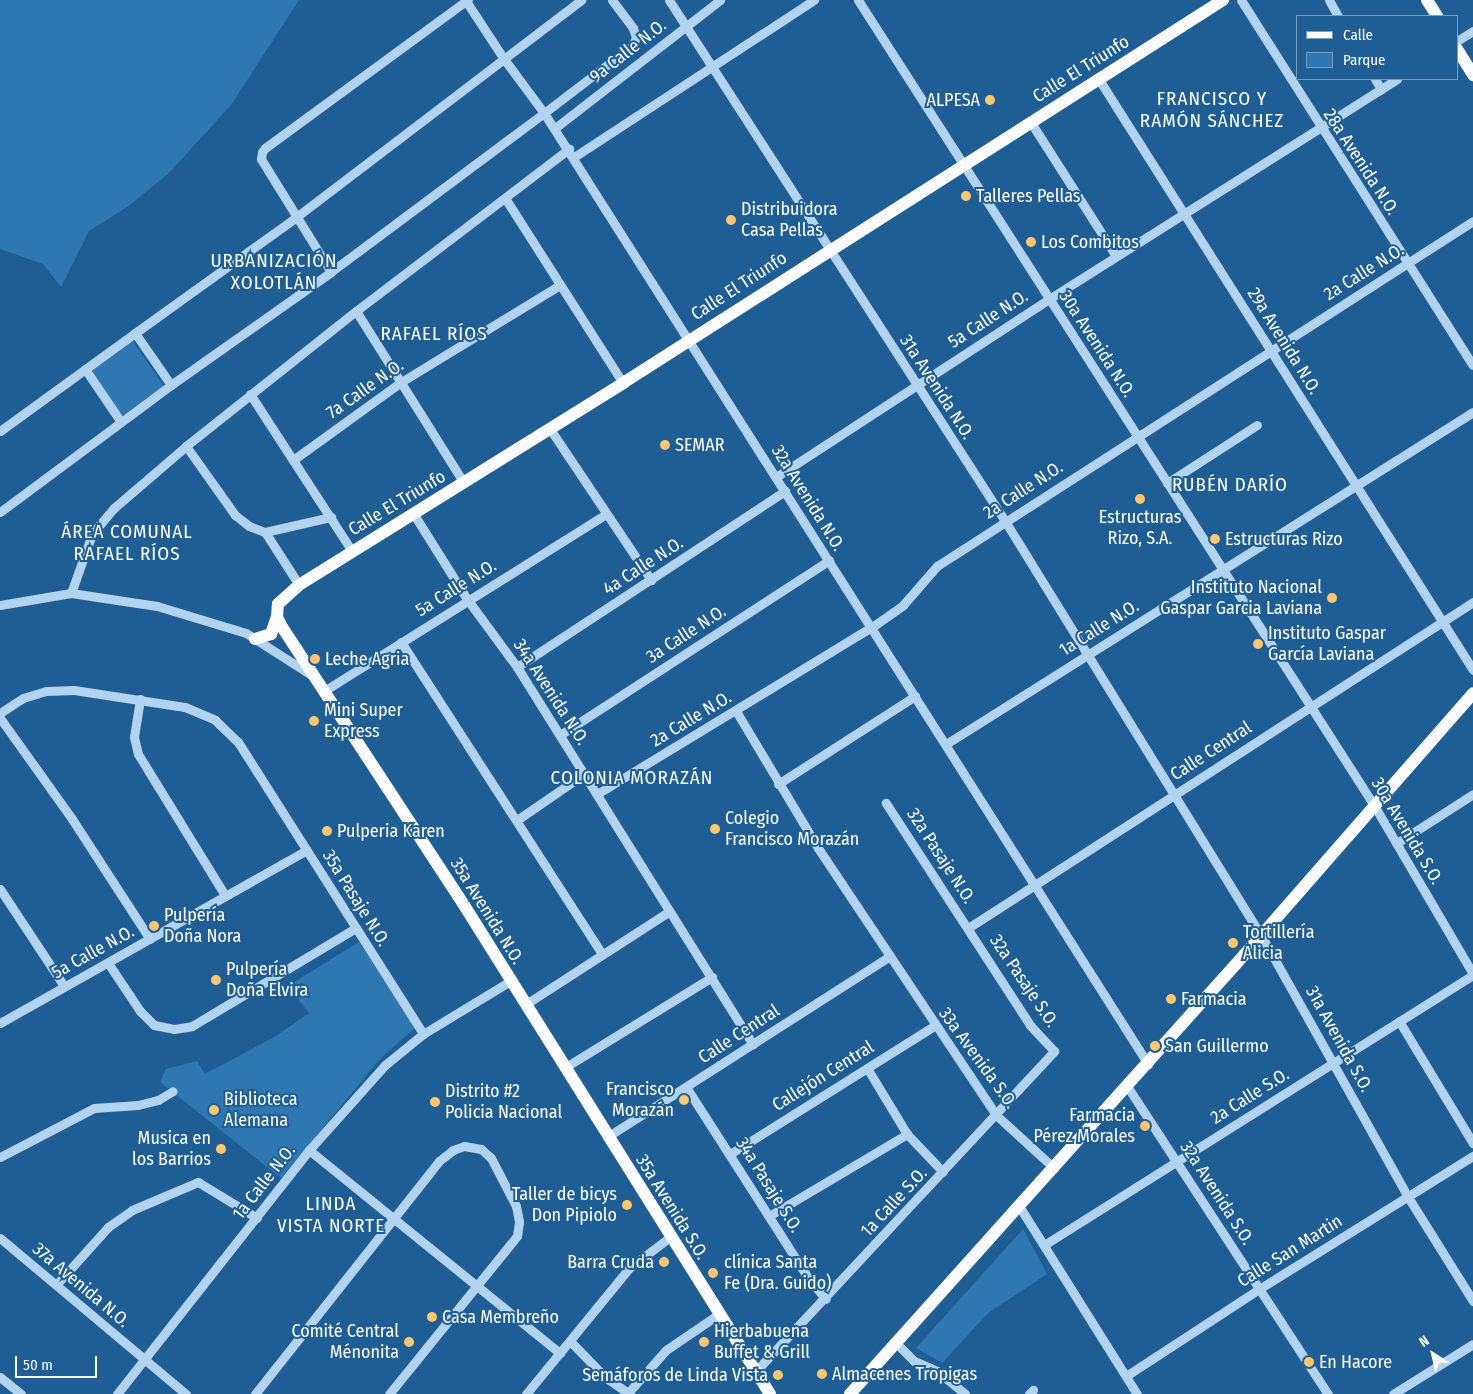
<!DOCTYPE html>
<html>
<head>
<meta charset="utf-8">
<style>
	body { margin:0 }
	#map { position:relative; width:1473px; height:1394px; overflow:hidden; background:#1e5e95; font-family:"Fira Sans Condensed",sans-serif }
	div>[style] { position:absolute }
	[style*='--x'] { left:calc(var(--x)*1px); top:calc(var(--y)*1px); width:calc(var(--w)*1px); rotate:calc(var(--a)*1deg) }
	.green>* { inset:0; background:#2f77b1 }
	.minor>* { height:9px; margin:-4.5px; padding:0 4.5px; transform-origin:4.5px; border-radius:4.5px; background:#b2d3ef }
	.major>* { height:12px; margin:-6px; padding:0 6px; transform-origin:6px; border-radius:6px; background:#fafcff }
	.dots>* { width:14px; height:14px; translate:-50% -50%; box-sizing:border-box; border:2px solid #1e5e95; border-radius:50% }
	span { translate:-50% -50%; white-space:nowrap; text-align:center; line-height:1.15; -webkit-text-stroke:4px #1e5e95; paint-order:stroke }
	.street-label { font-size:18px; color:#fff }
	.poi-label { font-size:18px; color:#fff }
	.right { translate:-100% -50%; text-align:right }
	.left { translate:0 -50%; text-align:left }
	.neighbourhood-label { font-size:19px; color:#fff; letter-spacing:1px }
	.legend { position:absolute; left:1296px; top:15px; width:162px; height:65px; box-sizing:border-box; background:#1e5e95; border:1px solid #789ebf; margin:0; padding:6px 9px; list-style:none; font-size:15px; color:#fff }
	.legend li { display:flex; align-items:center; gap:10px; height:25px }
	.legend b { width:25px; border:1px solid #789ebf }
	.north { position:absolute; left:1408px; top:1329px; width:50px; height:50px; -webkit-text-stroke:4px #1e5e95; paint-order:stroke; rotate:325deg; font-size:14px; font-weight:700; line-height:20px; text-align:center; color:#fff }
	.north::after { content:''; display:block; margin:auto; width:18px; height:22px; background:#fff; clip-path:polygon(50% 0,100% 100%,50% 72%,0 100%) }
	.scale { position:absolute; left:15px; top:1356px; width:82px; height:22px; box-sizing:border-box; border:2px solid #fff; border-top:0; padding-left:6px; font-size:15px; line-height:18px; white-space:nowrap; color:#fff; -webkit-text-stroke:4px #1e5e95; paint-order:stroke }
</style>
</head>
<body>
<div id="map">
	<div class="green">
		<div style="clip-path:polygon(0 0,299px 0,231px 105px,169px 173px,130px 205px,89px 231px,61px 287px,43px 264px,0 249px)"></div>
		<div style="clip-path:polygon(132px 340px,164px 386px,122px 416px,90px 371px)"></div>
		<div style="clip-path:polygon(359px 942px,415px 1028px,380px 1059px,281px 1178px,160px 1082px,166px 1069px,197px 1061px,205px 1074px,276px 1036px,309px 1013px,288px 986px)"></div>
		<div style="clip-path:polygon(1023px 1229px,1047px 1274px,988px 1313px,942px 1363px,916px 1348px)"></div>
	</div>
	<div class="minor">
		<div style="--x:465;--y:0;--w:1;--a:45"></div>
		<div style="--x:466;--y:1;--w:69;--a:56.8"></div>
		<div style="--x:504;--y:59;--w:67;--a:53.5"></div>
		<div style="--x:544;--y:113;--w:266;--a:143.3"></div>
		<div style="--x:331;--y:272;--w:133;--a:-121.8"></div>
		<div style="--x:261;--y:159;--w:7;--a:-82"></div>
		<div style="--x:262;--y:152;--w:5;--a:-53"></div>
		<div style="--x:265;--y:148;--w:249;--a:-36.2"></div>
		<div style="--x:466;--y:1;--w:2;--a:-27"></div>
		<div style="--x:612;--y:0;--w:35;--a:53"></div>
		<div style="--x:633;--y:28;--w:9;--a:72"></div>
		<div style="--x:636;--y:37;--w:9;--a:111"></div>
		<div style="--x:633;--y:45;--w:112;--a:142.6"></div>
		<div style="--x:544;--y:113;--w:1127;--a:57.58"></div>
		<div style="--x:669;--y:0;--w:620;--a:57.18"></div>
		<div style="--x:1005;--y:521;--w:487;--a:58.3"></div>
		<div style="--x:1261;--y:935;--w:300;--a:60.7"></div>
		<div style="--x:1408;--y:1197;--w:123;--a:58"></div>
		<div style="--x:858;--y:0;--w:958;--a:57.35"></div>
		<div style="--x:1375;--y:807;--w:194;--a:59.6"></div>
		<div style="--x:1241;--y:0;--w:432;--a:57.6"></div>
		<div style="--x:1329;--y:0;--w:18;--a:61"></div>
		<div style="--x:1457;--y:41;--w:19;--a:-32"></div>
		<div style="--x:1098;--y:78;--w:701;--a:57.65"></div>
		<div style="--x:1375;--y:79;--w:12;--a:59"></div>
		<div style="--x:1030;--y:121;--w:160;--a:57.5"></div>
		<div style="--x:555;--y:128;--w:209;--a:-37.8"></div>
		<div style="--x:574;--y:157;--w:287;--a:-33.2"></div>
		<div style="--x:505;--y:198;--w:219;--a:57.5"></div>
		<div style="--x:331;--y:272;--w:196;--a:144.8"></div>
		<div style="--x:171;--y:385;--w:63;--a:-124.7"></div>
		<div style="--x:135;--y:333;--w:197;--a:-35.7"></div>
		<div style="--x:295;--y:218;--w:360;--a:-37.3"></div>
		<div style="--x:356;--y:311;--w:203;--a:57.9"></div>
		<div style="--x:85;--y:369;--w:64;--a:55.8"></div>
		<div style="--x:250;--y:394;--w:187;--a:57"></div>
		<div style="--x:550;--y:429;--w:182;--a:56.2"></div>
		<div style="--x:0;--y:431;--w:167;--a:-36"></div>
		<div style="--x:186;--y:446;--w:85;--a:54.6"></div>
		<div style="--x:235;--y:515;--w:18;--a:38"></div>
		<div style="--x:249;--y:526;--w:17;--a:21"></div>
		<div style="--x:265;--y:532;--w:68;--a:-12.8"></div>
		<div style="--x:293;--y:460;--w:133;--a:-35.8"></div>
		<div style="--x:401;--y:382;--w:186;--a:-31.4"></div>
		<div style="--x:776;--y:477;--w:326;--a:-33.1"></div>
		<div style="--x:1049;--y:299;--w:412;--a:-32.3"></div>
		<div style="--x:1167;--y:483;--w:107;--a:-32.8"></div>
		<div style="--x:0;--y:512;--w:213;--a:-36.6"></div>
		<div style="--x:413;--y:513;--w:102;--a:57.9"></div>
		<div style="--x:467;--y:599;--w:84;--a:53.7"></div>
		<div style="--x:517;--y:667;--w:445;--a:58"></div>
		<div style="--x:265;--y:532;--w:63;--a:57.3"></div>
		<div style="--x:71;--y:593;--w:63;--a:-70.4"></div>
		<div style="--x:92;--y:534;--w:34;--a:-50"></div>
		<div style="--x:114;--y:508;--w:95;--a:-40.7"></div>
		<div style="--x:186;--y:446;--w:217;--a:-38.5"></div>
		<div style="--x:356;--y:311;--w:268;--a:-37.3"></div>
		<div style="--x:0;--y:605;--w:72;--a:-9.6"></div>
		<div style="--x:71;--y:593;--w:87;--a:8.6"></div>
		<div style="--x:157;--y:606;--w:93;--a:16.9"></div>
		<div style="--x:246;--y:633;--w:80;--a:32.7"></div>
		<div style="--x:401;--y:642;--w:371;--a:57.2"></div>
		<div style="--x:517;--y:667;--w:321;--a:-33.3"></div>
		<div style="--x:324;--y:691;--w:333;--a:-32.1"></div>
		<div style="--x:140;--y:699;--w:38;--a:99"></div>
		<div style="--x:134;--y:737;--w:17;--a:77"></div>
		<div style="--x:138;--y:754;--w:164;--a:58.4"></div>
		<div style="--x:736;--y:711;--w:160;--a:59.1"></div>
		<div style="--x:818;--y:848;--w:321;--a:56.3"></div>
		<div style="--x:996;--y:1115;--w:79;--a:42.4"></div>
		<div style="--x:0;--y:713;--w:27;--a:-33"></div>
		<div style="--x:23;--y:698;--w:24;--a:-17"></div>
		<div style="--x:46;--y:691;--w:28;--a:-2"></div>
		<div style="--x:74;--y:690;--w:112;--a:8.7"></div>
		<div style="--x:185;--y:707;--w:33;--a:23"></div>
		<div style="--x:215;--y:720;--w:32;--a:44"></div>
		<div style="--x:238;--y:742;--w:346;--a:57.6"></div>
		<div style="--x:0;--y:718;--w:124;--a:54.5"></div>
		<div style="--x:72;--y:819;--w:143;--a:57"></div>
		<div style="--x:560;--y:735;--w:321;--a:-33"></div>
		<div style="--x:946;--y:744;--w:623;--a:-32.21"></div>
		<div style="--x:778;--y:784;--w:163;--a:-32.7"></div>
		<div style="--x:597;--y:794;--w:322;--a:-31.3"></div>
		<div style="--x:872;--y:627;--w:38;--a:-35"></div>
		<div style="--x:903;--y:605;--w:52;--a:-48.9"></div>
		<div style="--x:937;--y:566;--w:637;--a:-32.77"></div>
		<div style="--x:517;--y:820;--w:81;--a:-34.5"></div>
		<div style="--x:1397;--y:843;--w:90;--a:-32.8"></div>
		<div style="--x:0;--y:889;--w:116;--a:56.6"></div>
		<div style="--x:968;--y:928;--w:601;--a:-32.84"></div>
		<div style="--x:108;--y:963;--w:58;--a:56.3"></div>
		<div style="--x:140;--y:1011;--w:20;--a:45"></div>
		<div style="--x:154;--y:1025;--w:20;--a:11"></div>
		<div style="--x:174;--y:1029;--w:18;--a:-9"></div>
		<div style="--x:192;--y:1026;--w:191;--a:-30.9"></div>
		<div style="--x:526;--y:1004;--w:171;--a:-32.9"></div>
		<div style="--x:1399;--y:1021;--w:143;--a:58.8"></div>
		<div style="--x:0;--y:1023;--w:352;--a:-29.4"></div>
		<div style="--x:564;--y:1068;--w:174;--a:-31.6"></div>
		<div style="--x:867;--y:1068;--w:77;--a:58.8"></div>
		<div style="--x:907;--y:1134;--w:52;--a:46.5"></div>
		<div style="--x:1127;--y:1086;--w:368;--a:56.9"></div>
		<div style="--x:686;--y:1087;--w:228;--a:57.4"></div>
		<div style="--x:809;--y:1279;--w:26;--a:50"></div>
		<div style="--x:607;--y:1137;--w:334;--a:-32.6"></div>
		<div style="--x:309;--y:1150;--w:323;--a:39"></div>
		<div style="--x:730;--y:1154;--w:241;--a:-32.1"></div>
		<div style="--x:0;--y:1157;--w:106;--a:-27.5"></div>
		<div style="--x:94;--y:1108;--w:44;--a:-3.9"></div>
		<div style="--x:138;--y:1105;--w:21;--a:-14"></div>
		<div style="--x:158;--y:1100;--w:17;--a:-31"></div>
		<div style="--x:1019;--y:1206;--w:222;--a:57.9"></div>
		<div style="--x:769;--y:1216;--w:161;--a:-30.7"></div>
		<div style="--x:0;--y:1238;--w:243;--a:40"></div>
		<div style="--x:1044;--y:1245;--w:507;--a:-32.19"></div>
		<div style="--x:56;--y:1285;--w:78;--a:-48.1"></div>
		<div style="--x:108;--y:1227;--w:29;--a:-35"></div>
		<div style="--x:132;--y:1210;--w:72;--a:-23"></div>
		<div style="--x:198;--y:1182;--w:69;--a:31.4"></div>
		<div style="--x:570;--y:1341;--w:50;--a:45.8"></div>
		<div style="--x:605;--y:1377;--w:28;--a:35"></div>
		<div style="--x:628;--y:1393;--w:57;--a:-48.5"></div>
		<div style="--x:666;--y:1350;--w:64;--a:-34.2"></div>
		<div style="--x:896;--y:1343;--w:25;--a:45"></div>
		<div style="--x:914;--y:1361;--w:25;--a:23"></div>
		<div style="--x:937;--y:1371;--w:36;--a:39"></div>
		<div style="--x:755;--y:1372;--w:439;--a:-47"></div>
		<div style="--x:1054;--y:1051;--w:35;--a:-133"></div>
		<div style="--x:1030;--y:1025;--w:265;--a:-123"></div>
		<div style="--x:1126;--y:1376;--w:159;--a:-33.2"></div>
		<div style="--x:1259;--y:1289;--w:252;--a:-31.9"></div>
		<div style="--x:0;--y:1377;--w:27;--a:39"></div>
		<div style="--x:117;--y:1394;--w:310;--a:-51.8"></div>
		<div style="--x:309;--y:1150;--w:114;--a:-48.2"></div>
		<div style="--x:385;--y:1065;--w:49;--a:-39.2"></div>
		<div style="--x:423;--y:1034;--w:102;--a:-31.3"></div>
		<div style="--x:255;--y:1394;--w:297;--a:-51.7"></div>
		<div style="--x:439;--y:1161;--w:18;--a:-38"></div>
		<div style="--x:453;--y:1150;--w:12;--a:-20"></div>
		<div style="--x:464;--y:1146;--w:17;--a:10"></div>
		<div style="--x:481;--y:1149;--w:13;--a:42"></div>
		<div style="--x:491;--y:1158;--w:54;--a:62.5"></div>
		<div style="--x:516;--y:1206;--w:16;--a:79"></div>
		<div style="--x:519;--y:1222;--w:14;--a:98"></div>
		<div style="--x:517;--y:1236;--w:203;--a:129"></div>
		<div style="--x:526;--y:1394;--w:163;--a:-50.7"></div>
		<div style="--x:629;--y:1268;--w:51;--a:-37.1"></div>
		<div style="--x:1029;--y:1394;--w:6;--a:-45"></div>
		<div style="--x:1393;--y:1394;--w:94;--a:-32"></div>
	</div>
	<div class="major">
		<div style="--x:1427;--y:0;--w:19;--a:58"></div>
		<div style="--x:1457;--y:49;--w:31;--a:58"></div>
		<div style="--x:255;--y:639;--w:17;--a:-17"></div>
		<div style="--x:271;--y:634;--w:18;--a:-71"></div>
		<div style="--x:770;--y:1394;--w:577;--a:-122.04"></div>
		<div style="--x:464;--y:905;--w:332;--a:-123.2"></div>
		<div style="--x:282;--y:627;--w:11;--a:-117"></div>
		<div style="--x:277;--y:617;--w:13;--a:-86"></div>
		<div style="--x:278;--y:604;--w:28;--a:-42"></div>
		<div style="--x:299;--y:585;--w:382;--a:-31.9"></div>
		<div style="--x:623;--y:383;--w:712;--a:-32.55"></div>
		<div style="--x:850;--y:1394;--w:590;--a:-48.09"></div>
		<div style="--x:1244;--y:955;--w:348;--a:-48.8"></div>
	</div>
	<div class="dots">
		<div style="left:990px;top:100px;background:#fdc772"></div>
		<div style="left:966px;top:196px;background:#fdc772"></div>
		<div style="left:731px;top:220px;background:#fdc772"></div>
		<div style="left:1031px;top:242px;background:#fdc772"></div>
		<div style="left:665px;top:445px;background:#fdc772"></div>
		<div style="left:1140px;top:499px;background:#fdc772"></div>
		<div style="left:1215px;top:539px;background:#fdc772"></div>
		<div style="left:1332px;top:598px;background:#fdc772"></div>
		<div style="left:1258px;top:644px;background:#fdc772"></div>
		<div style="left:315px;top:659px;background:#fdc772"></div>
		<div style="left:314px;top:721px;background:#fdc772"></div>
		<div style="left:715px;top:829px;background:#fdc772"></div>
		<div style="left:327px;top:831px;background:#fdc772"></div>
		<div style="left:154px;top:926px;background:#fdc772"></div>
		<div style="left:1233px;top:943px;background:#fdc772"></div>
		<div style="left:216px;top:980px;background:#fdc772"></div>
		<div style="left:1171px;top:999px;background:#fdc772"></div>
		<div style="left:1155px;top:1046px;background:#fdc772"></div>
		<div style="left:684px;top:1100px;background:#fdc772"></div>
		<div style="left:435px;top:1102px;background:#fdc772"></div>
		<div style="left:214px;top:1110px;background:#fdc772"></div>
		<div style="left:1145px;top:1126px;background:#fdc772"></div>
		<div style="left:221px;top:1149px;background:#fdc772"></div>
		<div style="left:627px;top:1205px;background:#fdc772"></div>
		<div style="left:664px;top:1262px;background:#fdc772"></div>
		<div style="left:713px;top:1273px;background:#fdc772"></div>
		<div style="left:432px;top:1317px;background:#fdc772"></div>
		<div style="left:409px;top:1342px;background:#fdc772"></div>
		<div style="left:704px;top:1342px;background:#fdc772"></div>
		<div style="left:1309px;top:1362px;background:#fdc772"></div>
		<div style="left:822px;top:1374px;background:#fdc772"></div>
		<div style="left:778px;top:1375px;background:#fdc772"></div>
	</div>
	<div class="street-label">
		<span style="left:628px;top:51px;rotate:-38deg">9a Calle N.O.</span>
		<span style="left:1081px;top:69px;rotate:-32deg">Calle El Triunfo</span>
		<span style="left:1361px;top:162px;rotate:57deg">28a Avenida N.O.</span>
		<span style="left:1364px;top:272px;rotate:-32deg">2a Calle N.O.</span>
		<span style="left:739px;top:286px;rotate:-33deg">Calle El Triunfo</span>
		<span style="left:988px;top:319px;rotate:-33deg">5a Calle N.O.</span>
		<span style="left:1284px;top:341px;rotate:58deg">29a Avenida N.O.</span>
		<span style="left:1097px;top:344px;rotate:57deg">30a Avenida N.O.</span>
		<span style="left:937px;top:387px;rotate:57deg">31a Avenida N.O.</span>
		<span style="left:365px;top:389px;rotate:-35deg">7a Calle N.O.</span>
		<span style="left:1023px;top:490px;rotate:-33deg">2a Calle N.O.</span>
		<span style="left:808px;top:498px;rotate:58deg">32a Avenida N.O.</span>
		<span style="left:397px;top:503px;rotate:-31deg">Calle El Triunfo</span>
		<span style="left:643px;top:566px;rotate:-33deg">4a Calle N.O.</span>
		<span style="left:456px;top:588px;rotate:-32deg">5a Calle N.O.</span>
		<span style="left:1099px;top:628px;rotate:-32deg">1a Calle N.O.</span>
		<span style="left:686px;top:634px;rotate:-33deg">3a Calle N.O.</span>
		<span style="left:551px;top:692px;rotate:57deg">34a Avenida N.O.</span>
		<span style="left:691px;top:719px;rotate:-31deg">2a Calle N.O.</span>
		<span style="left:1211px;top:751px;rotate:-33deg">Calle Central</span>
		<span style="left:1407px;top:831px;rotate:59deg">30a Avenida S.O.</span>
		<span style="left:941px;top:856px;rotate:57deg">32a Pasaje N.O.</span>
		<span style="left:356px;top:898px;rotate:58deg">35a Pasaje N.O.</span>
		<span style="left:487px;top:911px;rotate:58deg">35a Avenida N.O.</span>
		<span style="left:93px;top:952px;rotate:-29deg">5a Calle N.O.</span>
		<span style="left:1024px;top:981px;rotate:56deg">32a Pasaje S.O.</span>
		<span style="left:739px;top:1034px;rotate:-33deg">Calle Central</span>
		<span style="left:1339px;top:1039px;rotate:61deg">31a Avenida S.O.</span>
		<span style="left:978px;top:1058px;rotate:54deg">33a Avenida S.O.</span>
		<span style="left:823px;top:1076px;rotate:-32deg">Callejón Central</span>
		<span style="left:1250px;top:1096px;rotate:-32deg">2a Calle S.O.</span>
		<span style="left:264px;top:1182px;rotate:-52deg">1a Calle N.O.</span>
		<span style="left:769px;top:1185px;rotate:58deg">34a Pasaje S.O.</span>
		<span style="left:1217px;top:1193px;rotate:57deg">32a Avenida S.O.</span>
		<span style="left:894px;top:1202px;rotate:-47deg">1a Calle S.O.</span>
		<span style="left:672px;top:1207px;rotate:58deg">35a Avenida S.O.</span>
		<span style="left:1290px;top:1251px;rotate:-32deg">Calle San Martin</span>
		<span style="left:81px;top:1285px;rotate:40deg">37a Avenida N.O.</span>
	</div>
	<div class="poi-label">
		<span class="right" style="left:980px;top:100px">ALPESA</span>
		<span class="left" style="left:976px;top:196px">Talleres Pellas</span>
		<span class="left" style="left:741px;top:220px">Distribuidora<br>Casa Pellas</span>
		<span class="left" style="left:1041px;top:242px">Los Combitos</span>
		<span class="left" style="left:675px;top:445px">SEMAR</span>
		<span style="left:1140px;top:528px">Estructuras<br>Rizo, S.A.</span>
		<span class="left" style="left:1225px;top:539px">Estructuras Rizo</span>
		<span class="right" style="left:1322px;top:598px">Instituto Nacional<br>Gaspar Garcia Laviana</span>
		<span class="left" style="left:1268px;top:644px">Instituto Gaspar<br>García Laviana</span>
		<span class="left" style="left:325px;top:659px">Leche Agria</span>
		<span class="left" style="left:324px;top:721px">Mini Super<br>Express</span>
		<span class="left" style="left:725px;top:829px">Colegio<br>Francisco Morazán</span>
		<span class="left" style="left:337px;top:831px">Pulperia Karen</span>
		<span class="left" style="left:164px;top:926px">Pulpería<br>Doña Nora</span>
		<span class="left" style="left:1243px;top:943px">Tortillería<br>Alicia</span>
		<span class="left" style="left:226px;top:980px">Pulpería<br>Doña Elvira</span>
		<span class="left" style="left:1181px;top:999px">Farmacia</span>
		<span class="left" style="left:1165px;top:1046px">San Guillermo</span>
		<span class="right" style="left:674px;top:1100px">Francisco<br>Morazán</span>
		<span class="left" style="left:445px;top:1102px">Distrito #2<br>Policia Nacional</span>
		<span class="left" style="left:224px;top:1110px">Biblioteca<br>Alemana</span>
		<span class="right" style="left:1135px;top:1126px">Farmacia<br>Pérez Morales</span>
		<span class="right" style="left:211px;top:1149px">Musica en<br>los Barrios</span>
		<span class="right" style="left:617px;top:1205px">Taller de bicys<br>Don Pipiolo</span>
		<span class="right" style="left:654px;top:1262px">Barra Cruda</span>
		<span class="left" style="left:724px;top:1273px">clínica Santa<br>Fe (Dra. Guido)</span>
		<span class="left" style="left:442px;top:1317px">Casa Membreño</span>
		<span class="right" style="left:399px;top:1342px">Comité Central<br>Ménonita</span>
		<span class="left" style="left:714px;top:1342px">Hierbabuena<br>Buffet &amp; Grill</span>
		<span class="left" style="left:1319px;top:1362px">En Hacore</span>
		<span class="left" style="left:832px;top:1374px">Almacenes Tropigas</span>
		<span class="right" style="left:768px;top:1375px">Semáforos de Linda Vista</span>
	</div>
	<div class="neighbourhood-label">
		<span style="left:1212px;top:110px">FRANCISCO Y<br>RAMÓN SÁNCHEZ</span>
		<span style="left:274px;top:272px">URBANIZACIÓN<br>XOLOTLÁN</span>
		<span style="left:434px;top:334px">RAFAEL RÍOS</span>
		<span style="left:1230px;top:485px">RUBÉN DARÍO</span>
		<span style="left:127px;top:543px">ÁREA COMUNAL<br>RAFAEL RÍOS</span>
		<span style="left:632px;top:778px">COLONIA MORAZÁN</span>
		<span style="left:331px;top:1215px">LINDA<br>VISTA NORTE</span>
	</div>
	<ul class="legend">
	<li><b style="height:6px;background:#fafcff"></b>Calle</li>
	<li><b style="height:14px;background:#2f77b1"></b>Parque</li>
	</ul>
	<div class="north">N</div>
	<div class="scale">50 m</div>
</div>
</body>
</html>
